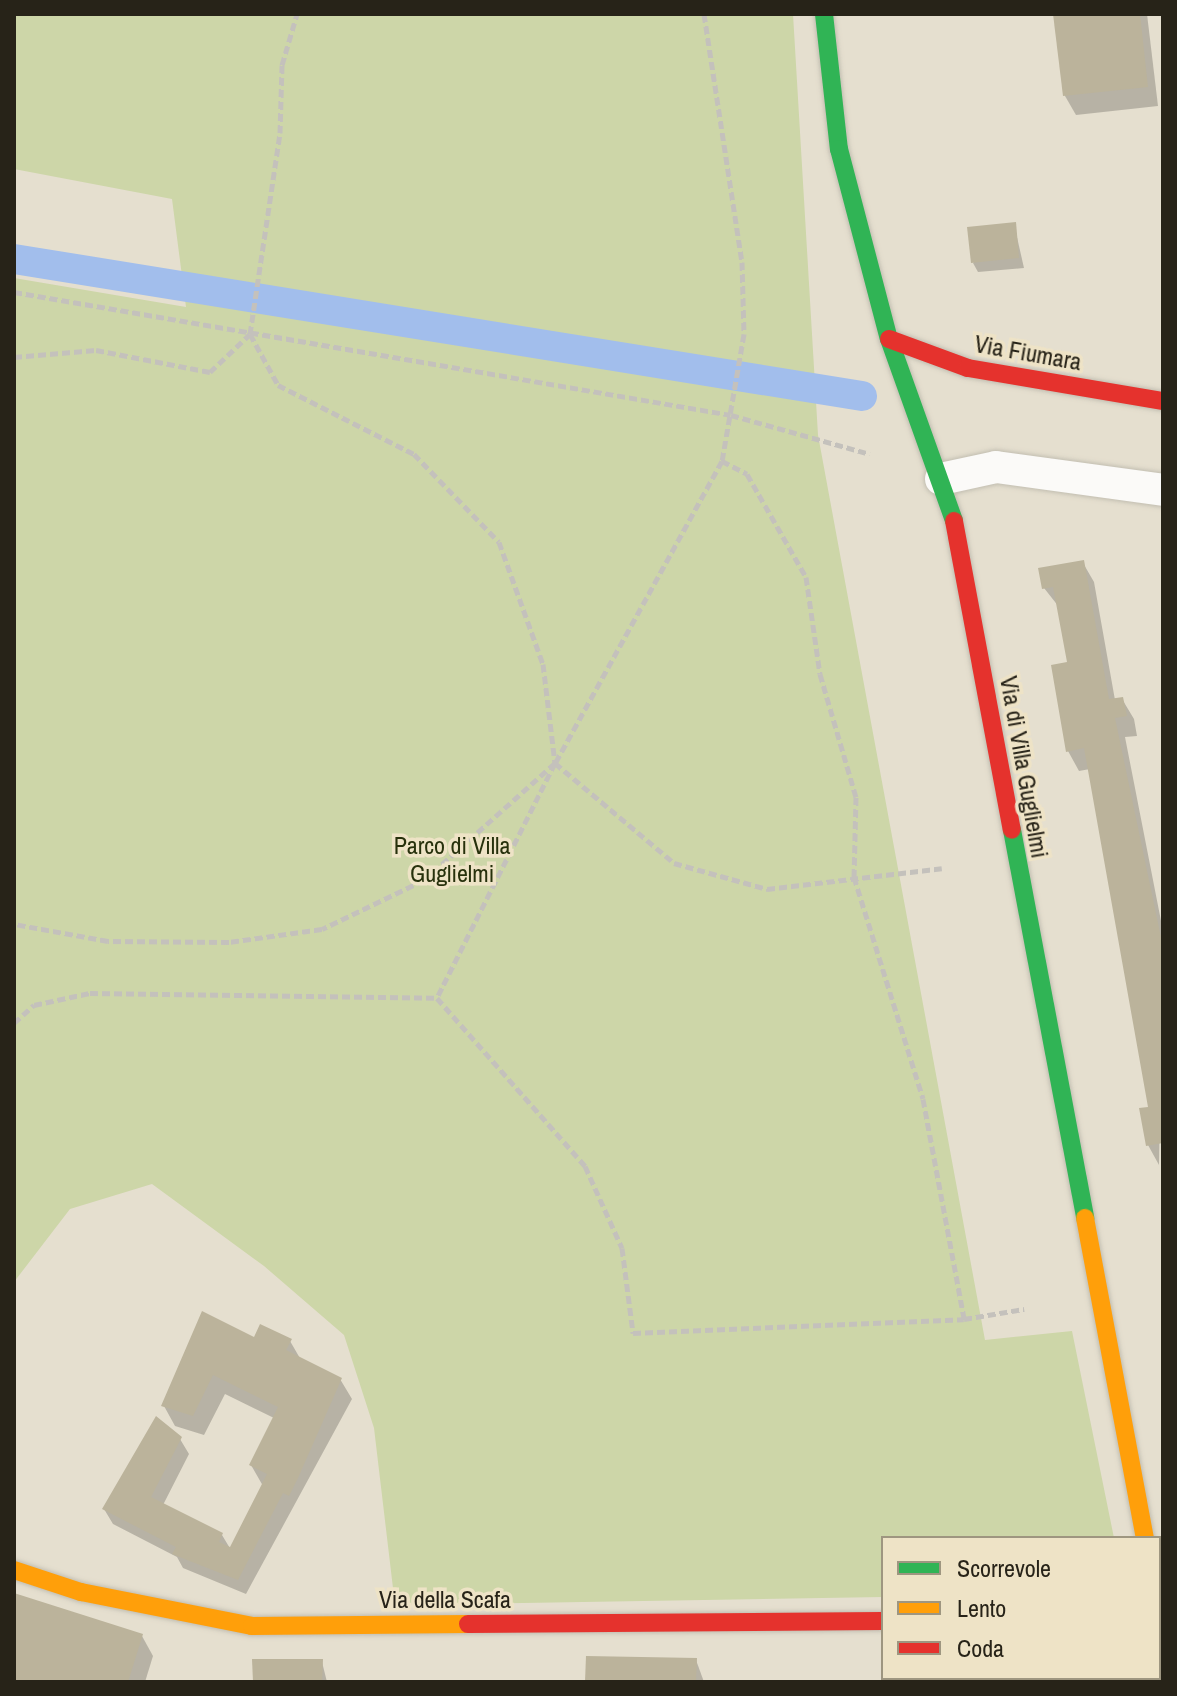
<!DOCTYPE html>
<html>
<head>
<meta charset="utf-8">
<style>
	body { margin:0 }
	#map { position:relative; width:1177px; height:1696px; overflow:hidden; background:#e5dfcf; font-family:"Archivo Narrow",sans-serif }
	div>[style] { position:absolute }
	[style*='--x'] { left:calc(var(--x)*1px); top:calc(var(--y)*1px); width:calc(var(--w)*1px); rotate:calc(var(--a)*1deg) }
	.green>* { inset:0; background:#cdd6a8 }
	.shadow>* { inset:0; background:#0003 }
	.canal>* { height:30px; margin:-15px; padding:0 15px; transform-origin:15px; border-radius:15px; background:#a2beec }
	.building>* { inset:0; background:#bbb39b }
	.path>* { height:5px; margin-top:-2.5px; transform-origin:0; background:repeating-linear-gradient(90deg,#c4c1bc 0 8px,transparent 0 12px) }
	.roads { filter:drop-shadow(0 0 2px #c2beb1) drop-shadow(0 0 2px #c2beb1) }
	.street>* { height:32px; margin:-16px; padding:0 16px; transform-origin:16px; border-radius:16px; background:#fbfaf8 }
	.fast>* { height:18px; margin:-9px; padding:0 9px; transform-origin:9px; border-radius:9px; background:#30b455 }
	.slow>* { height:18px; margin:-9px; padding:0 9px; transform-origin:9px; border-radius:9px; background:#ff9f0a }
	.jam>* { height:18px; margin:-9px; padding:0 9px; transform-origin:9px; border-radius:9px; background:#e5322d }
	span { translate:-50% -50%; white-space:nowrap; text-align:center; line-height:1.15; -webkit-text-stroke:7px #eee3c6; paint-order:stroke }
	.street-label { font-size:24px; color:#272318 }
	.park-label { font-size:24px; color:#27310c }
	.frame { position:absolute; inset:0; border:16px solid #272318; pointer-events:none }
	.legend { position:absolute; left:881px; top:1536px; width:280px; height:144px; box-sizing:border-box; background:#eee3c6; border:2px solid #9e9680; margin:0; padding:10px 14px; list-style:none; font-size:24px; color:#272318 }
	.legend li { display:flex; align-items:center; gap:16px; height:40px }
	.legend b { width:40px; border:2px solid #9e9680 }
</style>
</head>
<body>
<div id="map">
	<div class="green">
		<div style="clip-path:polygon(14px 14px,793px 14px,818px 435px,985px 1340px,1072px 1331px,1114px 1538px,883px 1538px,883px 1597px,395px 1605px,374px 1428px,344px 1335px,264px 1266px,152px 1184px,70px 1209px,14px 1282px,14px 278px,186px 307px,172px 199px,14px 169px)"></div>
	</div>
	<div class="shadow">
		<div style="clip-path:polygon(1055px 14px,1147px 14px,1158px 106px,1076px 115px,1065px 96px)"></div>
		<div style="clip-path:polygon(1014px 224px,1024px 268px,978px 272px,973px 263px)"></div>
		<div style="clip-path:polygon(1083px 563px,1094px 582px,1115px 700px,1122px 699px,1134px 719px,1137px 736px,1125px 737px,1163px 931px,1159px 1165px,1148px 1145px,1150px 1108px,1090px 769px,1079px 771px,1068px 751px,1069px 664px,1059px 607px,1044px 588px)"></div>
		<div style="clip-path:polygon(255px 1339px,290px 1341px,301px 1360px,340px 1379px,352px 1399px,246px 1594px,183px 1568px,177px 1557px,113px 1524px,104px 1509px,180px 1439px,189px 1454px,163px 1505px,222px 1535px,231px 1550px,263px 1486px,251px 1465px,274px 1418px,225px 1394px,204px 1435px,175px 1426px,164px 1406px)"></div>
		<div style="clip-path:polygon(14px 1595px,142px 1636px,153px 1656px,145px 1682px,14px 1682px)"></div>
		<div style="clip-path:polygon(696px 1660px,704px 1682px,587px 1682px)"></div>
		<div style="clip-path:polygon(322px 1662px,327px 1682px,255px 1682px)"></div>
	</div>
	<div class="canal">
		<div style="--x:14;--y:259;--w:859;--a:9.18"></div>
	</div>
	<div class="building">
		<div style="clip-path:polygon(1053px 14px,1140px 14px,1148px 87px,1063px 96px)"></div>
		<div style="clip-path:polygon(1016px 222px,1019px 258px,971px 263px,967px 227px)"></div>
		<div style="clip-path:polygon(1084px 560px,1109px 699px,1123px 697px,1127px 716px,1115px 718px,1163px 947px,1163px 1143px,1146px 1146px,1139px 1108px,1148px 1107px,1084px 748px,1066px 752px,1051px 665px,1067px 662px,1053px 587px,1042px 589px,1038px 568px)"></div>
		<div style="clip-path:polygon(202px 1311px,254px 1337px,260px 1324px,292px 1339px,286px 1350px,342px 1378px,298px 1478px,289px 1496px,283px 1493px,238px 1580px,172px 1554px,176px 1547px,102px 1509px,156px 1416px,182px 1437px,151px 1497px,223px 1533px,219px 1542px,230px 1547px,267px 1474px,249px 1465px,278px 1407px,213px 1375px,193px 1416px,161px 1406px)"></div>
		<div style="clip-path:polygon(14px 1593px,143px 1634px,128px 1682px,14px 1682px)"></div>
		<div style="clip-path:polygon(586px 1656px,697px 1658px,696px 1682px,585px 1682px)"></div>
		<div style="clip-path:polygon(252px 1659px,323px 1659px,322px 1682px,253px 1682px)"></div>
	</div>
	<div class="path">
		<div style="--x:704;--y:14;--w:251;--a:81.3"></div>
		<div style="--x:742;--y:262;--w:72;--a:88.4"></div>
		<div style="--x:744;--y:334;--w:129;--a:99.8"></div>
		<div style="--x:722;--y:461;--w:345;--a:118.9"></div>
		<div style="--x:555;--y:763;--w:263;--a:116.7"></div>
		<div style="--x:437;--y:998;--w:224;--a:48.6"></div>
		<div style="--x:585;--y:1166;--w:90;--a:65.7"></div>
		<div style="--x:622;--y:1248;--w:86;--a:82.6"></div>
		<div style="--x:633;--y:1333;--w:331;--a:-2.4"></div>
		<div style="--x:964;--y:1319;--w:61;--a:-9.5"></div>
		<div style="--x:14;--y:292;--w:727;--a:9.73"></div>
		<div style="--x:731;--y:415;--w:144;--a:15.7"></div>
		<div style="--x:250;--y:334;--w:203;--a:-81.5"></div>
		<div style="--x:280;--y:133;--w:68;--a:-88.3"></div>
		<div style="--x:282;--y:65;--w:53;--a:-73.6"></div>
		<div style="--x:14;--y:357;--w:82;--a:-4.9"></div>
		<div style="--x:96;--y:350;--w:116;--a:10.9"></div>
		<div style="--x:210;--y:372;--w:55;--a:-43.5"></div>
		<div style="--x:250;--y:334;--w:58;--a:61.2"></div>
		<div style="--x:278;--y:385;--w:153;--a:26.9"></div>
		<div style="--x:414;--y:454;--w:122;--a:46"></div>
		<div style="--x:499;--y:542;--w:130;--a:70.2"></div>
		<div style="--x:543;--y:664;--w:100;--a:83.1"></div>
		<div style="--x:555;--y:763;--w:176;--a:138.2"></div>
		<div style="--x:424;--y:880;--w:113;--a:154.3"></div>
		<div style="--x:322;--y:929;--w:94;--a:172"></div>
		<div style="--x:229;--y:942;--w:121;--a:-179.5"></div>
		<div style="--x:108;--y:941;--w:96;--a:-169.7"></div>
		<div style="--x:722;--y:461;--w:28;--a:27"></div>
		<div style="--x:747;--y:474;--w:119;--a:60.2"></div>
		<div style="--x:806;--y:577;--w:98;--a:81.8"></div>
		<div style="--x:820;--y:674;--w:128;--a:73.7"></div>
		<div style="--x:856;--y:797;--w:80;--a:91.4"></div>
		<div style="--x:854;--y:877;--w:232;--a:72.7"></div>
		<div style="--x:923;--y:1099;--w:224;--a:79.4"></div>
		<div style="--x:555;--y:763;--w:155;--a:40"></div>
		<div style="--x:674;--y:863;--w:97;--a:15.6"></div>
		<div style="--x:767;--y:889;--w:176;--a:-6.8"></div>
		<div style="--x:14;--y:1023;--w:27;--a:-42"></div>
		<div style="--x:34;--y:1005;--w:57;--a:-12.1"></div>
		<div style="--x:90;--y:993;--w:347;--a:0.8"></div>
	</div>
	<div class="roads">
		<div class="street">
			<div style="--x:941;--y:479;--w:56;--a:-12.3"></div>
			<div style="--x:996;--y:467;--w:169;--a:7.8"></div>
		</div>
		<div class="fast">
			<div style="--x:824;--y:14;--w:136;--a:83.7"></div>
			<div style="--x:839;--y:149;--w:196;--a:75.3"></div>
			<div style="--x:889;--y:339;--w:193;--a:70.3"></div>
			<div style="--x:1012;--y:830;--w:395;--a:79.3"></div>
			<div style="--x:1159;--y:1606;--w:13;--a:77"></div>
		</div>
		<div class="slow">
			<div style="--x:1085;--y:1218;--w:326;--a:79.4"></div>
			<div style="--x:14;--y:1570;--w:71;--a:18.2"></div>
			<div style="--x:81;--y:1592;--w:174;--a:11.2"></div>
			<div style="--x:252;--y:1626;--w:216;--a:-0.5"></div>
		</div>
		<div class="jam">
			<div style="--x:889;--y:339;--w:84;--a:20.2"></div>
			<div style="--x:968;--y:368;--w:198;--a:9.6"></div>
			<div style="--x:954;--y:521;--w:314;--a:79.4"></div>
			<div style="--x:468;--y:1624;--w:415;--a:-0.4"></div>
		</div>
	</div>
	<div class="street-label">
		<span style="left:1028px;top:353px;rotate:10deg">Via Fiumara</span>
		<span style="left:1024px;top:767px;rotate:80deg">Via di Villa Guglielmi</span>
		<span style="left:445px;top:1600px">Via della Scafa</span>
	</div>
	<div class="park-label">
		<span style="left:452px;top:860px">Parco di Villa<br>Guglielmi</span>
	</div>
	<div class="frame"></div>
	<ul class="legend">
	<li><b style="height:10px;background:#30b455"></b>Scorrevole</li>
	<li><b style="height:10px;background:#ff9f0a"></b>Lento</li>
	<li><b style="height:10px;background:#e5322d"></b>Coda</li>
	</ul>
</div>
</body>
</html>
